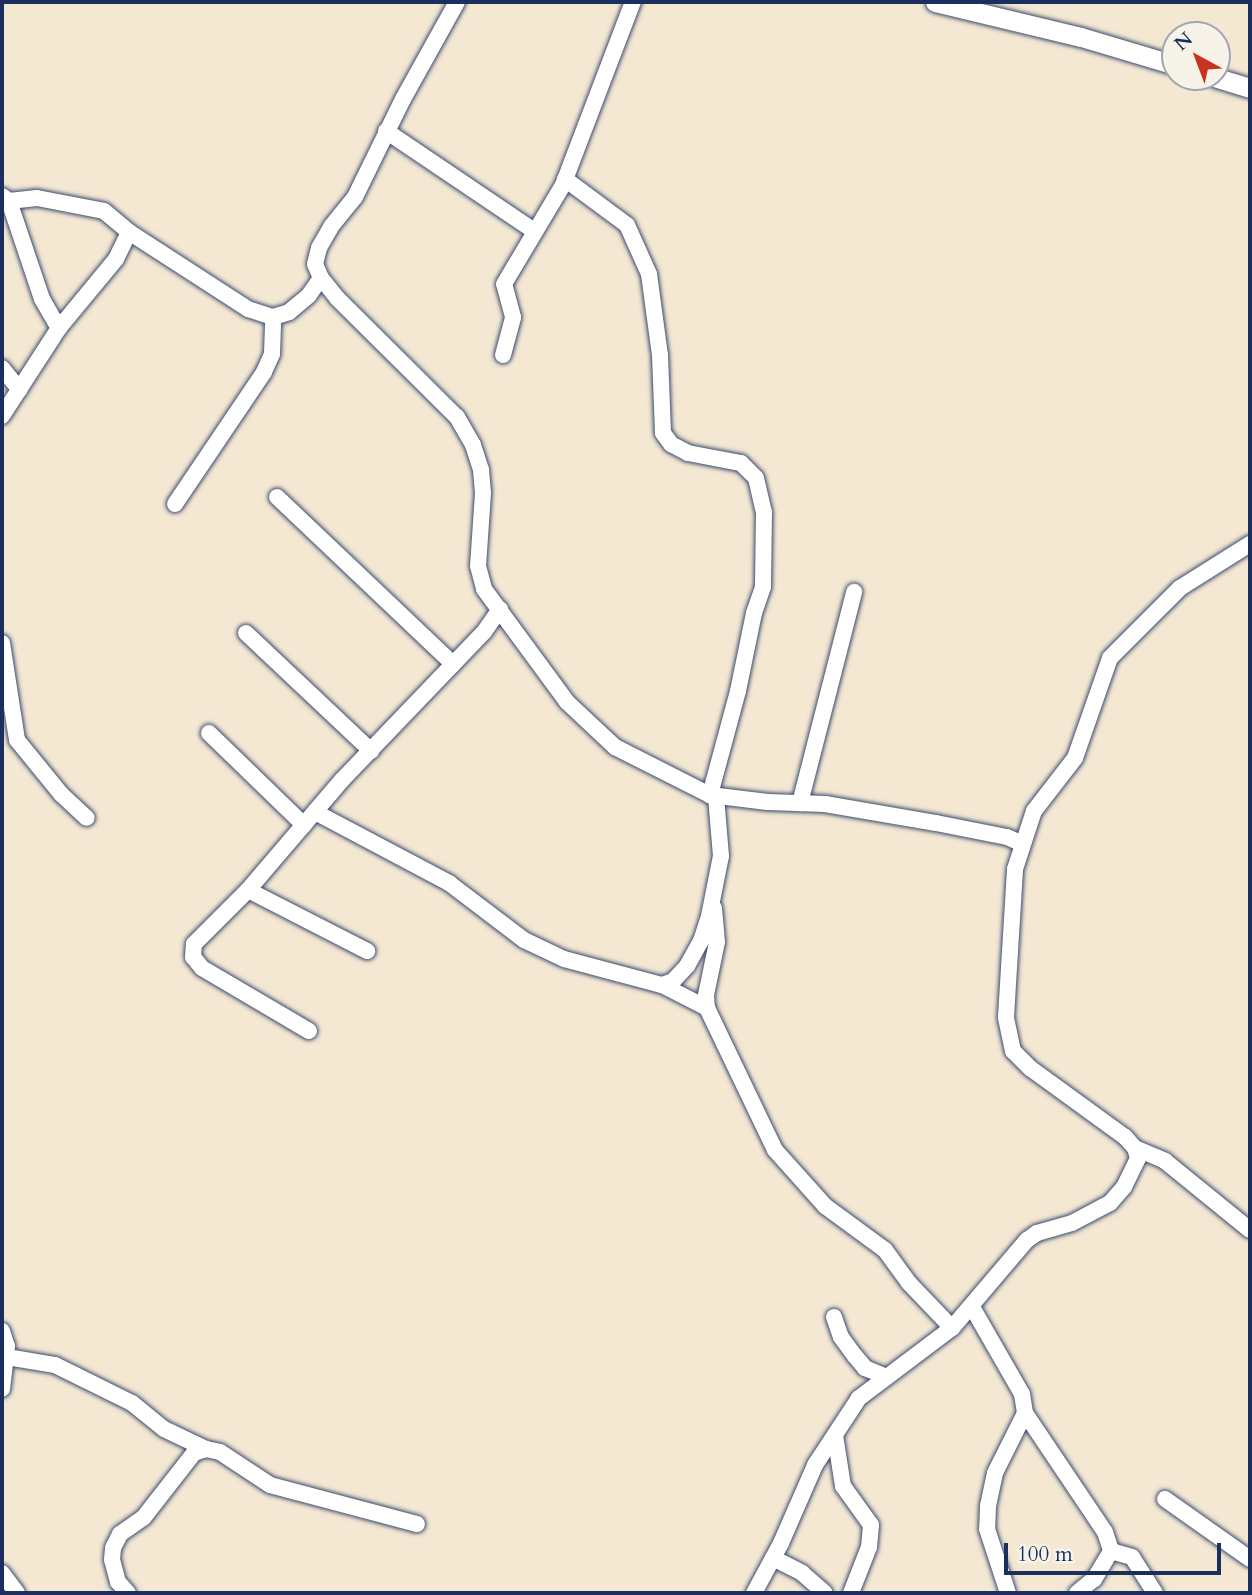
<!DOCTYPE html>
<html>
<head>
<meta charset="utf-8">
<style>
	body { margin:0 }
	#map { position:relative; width:1252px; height:1595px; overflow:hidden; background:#f4e8d3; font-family:Cardo,serif }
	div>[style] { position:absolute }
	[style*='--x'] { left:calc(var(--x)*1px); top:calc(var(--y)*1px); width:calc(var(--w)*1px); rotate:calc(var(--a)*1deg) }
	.roads { filter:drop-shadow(0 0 2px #3c4b70) drop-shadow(0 0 2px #3c4b70) }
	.minor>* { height:16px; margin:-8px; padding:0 8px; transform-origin:8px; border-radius:8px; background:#fff }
	.major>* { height:19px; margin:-9.5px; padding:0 9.5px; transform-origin:9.5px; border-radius:9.5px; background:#fff }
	span { translate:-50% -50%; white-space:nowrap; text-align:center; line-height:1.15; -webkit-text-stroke:7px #f7f3e8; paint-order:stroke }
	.frame { position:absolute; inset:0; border:4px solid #1b2f5e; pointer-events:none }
	.north { position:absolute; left:1161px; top:21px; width:70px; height:70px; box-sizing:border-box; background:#f7f3e8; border:2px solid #9fa5b1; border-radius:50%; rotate:319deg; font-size:19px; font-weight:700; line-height:28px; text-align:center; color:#1b2f5e }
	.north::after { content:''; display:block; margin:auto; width:24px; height:32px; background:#c8321e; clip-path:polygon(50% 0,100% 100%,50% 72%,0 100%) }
	.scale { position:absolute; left:1004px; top:1543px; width:217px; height:32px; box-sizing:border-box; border:4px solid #1b2f5e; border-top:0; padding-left:9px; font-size:21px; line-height:24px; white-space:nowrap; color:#1b2f5e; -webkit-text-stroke:5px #f7f3e8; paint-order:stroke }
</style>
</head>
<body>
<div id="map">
	<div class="roads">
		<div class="minor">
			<div style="--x:457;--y:2;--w:111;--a:119.1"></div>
			<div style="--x:403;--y:99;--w:109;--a:116.1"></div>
			<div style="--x:355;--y:197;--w:38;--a:129"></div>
			<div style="--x:331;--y:227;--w:24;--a:120"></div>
			<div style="--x:319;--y:248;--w:16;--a:104"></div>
			<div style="--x:315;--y:264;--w:15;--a:67"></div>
			<div style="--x:321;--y:278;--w:26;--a:51"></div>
			<div style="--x:337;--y:298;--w:169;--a:44.8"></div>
			<div style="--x:457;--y:417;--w:32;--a:60"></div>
			<div style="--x:473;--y:445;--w:26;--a:72"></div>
			<div style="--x:481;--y:470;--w:23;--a:85"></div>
			<div style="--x:483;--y:493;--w:73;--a:93.9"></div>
			<div style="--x:478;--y:566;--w:24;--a:75"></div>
			<div style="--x:484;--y:589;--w:140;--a:53.7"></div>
			<div style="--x:567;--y:702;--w:66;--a:43.2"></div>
			<div style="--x:615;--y:747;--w:106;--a:26.8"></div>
			<div style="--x:710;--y:795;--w:58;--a:6.9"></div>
			<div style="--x:768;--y:802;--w:57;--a:2"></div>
			<div style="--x:825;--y:804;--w:113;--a:9.7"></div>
			<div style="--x:936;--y:823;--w:72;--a:11.2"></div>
			<div style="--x:1007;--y:837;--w:17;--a:24"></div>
			<div style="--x:386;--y:131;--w:179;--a:34"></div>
			<div style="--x:565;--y:179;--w:77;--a:36.6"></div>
			<div style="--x:627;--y:225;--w:54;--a:65.8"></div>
			<div style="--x:649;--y:274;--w:82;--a:82.3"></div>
			<div style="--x:660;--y:355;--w:78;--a:87.8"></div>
			<div style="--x:663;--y:433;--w:14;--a:54"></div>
			<div style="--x:671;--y:444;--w:19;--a:28"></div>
			<div style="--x:688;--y:453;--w:54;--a:10.7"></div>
			<div style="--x:741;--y:463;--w:21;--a:45"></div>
			<div style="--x:756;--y:478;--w:35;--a:77"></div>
			<div style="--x:764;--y:512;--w:75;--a:90.8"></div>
			<div style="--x:763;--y:587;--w:28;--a:109"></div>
			<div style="--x:754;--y:613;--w:80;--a:101.6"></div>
			<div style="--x:738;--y:691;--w:108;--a:105.1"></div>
			<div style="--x:2;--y:196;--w:9;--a:36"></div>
			<div style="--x:9;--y:201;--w:28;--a:-6"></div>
			<div style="--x:37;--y:198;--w:68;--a:11"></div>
			<div style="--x:104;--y:211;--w:33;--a:40"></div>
			<div style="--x:129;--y:232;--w:142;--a:32.9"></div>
			<div style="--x:248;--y:309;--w:26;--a:18"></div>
			<div style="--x:273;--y:317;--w:17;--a:-17"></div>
			<div style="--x:289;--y:312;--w:26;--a:-40"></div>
			<div style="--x:309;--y:295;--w:21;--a:-55"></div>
			<div style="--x:9;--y:201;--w:103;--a:71.4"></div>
			<div style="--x:42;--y:299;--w:34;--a:60"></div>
			<div style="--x:503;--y:355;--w:39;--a:-75"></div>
			<div style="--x:513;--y:317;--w:34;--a:-105"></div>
			<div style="--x:504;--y:284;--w:115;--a:-59.2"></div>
			<div style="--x:563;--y:185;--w:196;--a:-69.1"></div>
			<div style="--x:2;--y:368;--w:28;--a:51"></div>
			<div style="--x:2;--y:416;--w:105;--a:-57.1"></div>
			<div style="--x:59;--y:328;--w:89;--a:-50.4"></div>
			<div style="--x:116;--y:259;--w:30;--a:-64"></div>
			<div style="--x:277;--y:497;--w:243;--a:43.5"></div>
			<div style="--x:175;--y:504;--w:159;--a:-56"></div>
			<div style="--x:264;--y:372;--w:20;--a:-66"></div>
			<div style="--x:272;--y:354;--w:37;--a:-88"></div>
			<div style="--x:246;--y:633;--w:172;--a:43.3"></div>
			<div style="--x:2;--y:643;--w:98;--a:81.2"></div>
			<div style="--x:17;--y:740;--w:70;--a:50.8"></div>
			<div style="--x:61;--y:794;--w:35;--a:43"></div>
			<div style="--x:209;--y:733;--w:132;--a:44.1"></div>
			<div style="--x:800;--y:803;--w:218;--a:-75.6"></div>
			<div style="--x:315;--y:812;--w:152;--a:27.9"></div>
			<div style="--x:449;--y:883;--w:94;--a:37.2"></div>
			<div style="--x:524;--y:940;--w:44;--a:25.4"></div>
			<div style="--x:564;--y:959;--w:101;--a:14.9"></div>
			<div style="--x:662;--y:985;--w:12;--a:-20"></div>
			<div style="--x:673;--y:981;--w:21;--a:-47"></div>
			<div style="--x:687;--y:966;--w:29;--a:-61"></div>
			<div style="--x:701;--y:941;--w:26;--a:-72"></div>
			<div style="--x:709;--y:916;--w:61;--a:-78.7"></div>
			<div style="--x:721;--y:856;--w:60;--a:-94.8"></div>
			<div style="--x:248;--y:890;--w:134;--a:27.1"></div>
			<div style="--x:714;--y:908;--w:34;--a:85"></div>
			<div style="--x:717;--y:942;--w:54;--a:101.7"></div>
			<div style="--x:706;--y:995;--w:13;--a:86"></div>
			<div style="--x:707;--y:1008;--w:157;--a:64.4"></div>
			<div style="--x:775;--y:1150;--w:75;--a:48.2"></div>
			<div style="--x:825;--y:1206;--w:74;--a:36.3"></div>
			<div style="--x:885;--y:1250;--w:41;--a:54"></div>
			<div style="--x:909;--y:1283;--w:62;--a:46.3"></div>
			<div style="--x:662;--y:985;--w:51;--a:27.1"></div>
			<div style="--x:309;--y:1031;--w:124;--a:-149.5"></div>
			<div style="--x:202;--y:968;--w:14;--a:-129"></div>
			<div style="--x:193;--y:957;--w:13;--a:-86"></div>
			<div style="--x:194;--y:944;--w:76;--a:-45"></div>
			<div style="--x:248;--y:890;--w:145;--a:-49.5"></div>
			<div style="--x:342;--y:780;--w:205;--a:-46.2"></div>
			<div style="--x:484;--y:632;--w:28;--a:-55"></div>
			<div style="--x:1135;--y:1148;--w:33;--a:23"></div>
			<div style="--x:1165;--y:1161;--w:109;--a:39.1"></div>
			<div style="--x:972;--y:1307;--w:100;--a:60.1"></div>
			<div style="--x:1022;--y:1394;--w:19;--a:81"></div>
			<div style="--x:1025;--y:1413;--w:67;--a:116.6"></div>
			<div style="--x:995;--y:1473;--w:34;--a:102"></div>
			<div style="--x:988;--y:1506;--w:23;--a:92"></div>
			<div style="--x:987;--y:1529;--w:67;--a:71.8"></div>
			<div style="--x:834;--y:1317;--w:21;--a:71"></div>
			<div style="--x:841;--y:1337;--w:24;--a:54"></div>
			<div style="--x:855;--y:1356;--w:16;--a:50"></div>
			<div style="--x:865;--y:1368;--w:23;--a:23"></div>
			<div style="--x:2;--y:1331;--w:16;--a:72"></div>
			<div style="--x:7;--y:1346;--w:43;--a:96.6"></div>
			<div style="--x:7;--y:1357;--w:49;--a:9.5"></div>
			<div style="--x:55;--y:1365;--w:86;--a:26.3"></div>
			<div style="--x:132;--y:1403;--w:41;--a:39.1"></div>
			<div style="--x:164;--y:1429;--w:47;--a:25.5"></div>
			<div style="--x:1025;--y:1413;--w:143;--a:56.1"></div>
			<div style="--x:1105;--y:1532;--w:20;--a:72"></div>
			<div style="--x:1111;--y:1551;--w:33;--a:121"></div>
			<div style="--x:1094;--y:1579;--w:22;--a:141"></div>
			<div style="--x:835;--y:1435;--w:52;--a:81.1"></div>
			<div style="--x:843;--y:1486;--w:48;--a:54.3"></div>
			<div style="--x:871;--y:1525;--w:22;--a:95"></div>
			<div style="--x:869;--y:1547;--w:49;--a:111.4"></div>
			<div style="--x:1165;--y:1499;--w:104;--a:35.2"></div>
			<div style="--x:1111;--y:1551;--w:22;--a:16"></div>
			<div style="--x:1132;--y:1557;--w:43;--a:57.4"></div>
			<div style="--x:773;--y:1558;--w:33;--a:27"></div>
			<div style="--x:802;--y:1573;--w:30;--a:41"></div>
			<div style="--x:2;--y:1573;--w:25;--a:53"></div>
			<div style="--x:128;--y:1593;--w:15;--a:-132"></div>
			<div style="--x:118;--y:1582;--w:23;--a:-105"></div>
			<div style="--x:112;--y:1560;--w:12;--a:-85"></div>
			<div style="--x:113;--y:1548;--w:16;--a:-63"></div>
			<div style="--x:120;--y:1534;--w:29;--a:-35"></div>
			<div style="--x:144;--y:1517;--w:81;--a:-52"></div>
			<div style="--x:194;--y:1453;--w:13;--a:-18"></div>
			<div style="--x:206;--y:1449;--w:14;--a:12"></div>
			<div style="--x:220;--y:1452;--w:60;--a:33.4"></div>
			<div style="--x:270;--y:1485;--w:152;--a:14.9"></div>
			<div style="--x:754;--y:1593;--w:57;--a:-61.6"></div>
			<div style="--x:781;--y:1543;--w:85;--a:-66.4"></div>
			<div style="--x:815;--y:1465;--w:80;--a:-56.7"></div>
			<div style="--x:859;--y:1398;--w:116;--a:-37"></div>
			<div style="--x:952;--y:1328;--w:116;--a:-49.6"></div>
			<div style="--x:1027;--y:1240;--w:12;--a:-35"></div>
			<div style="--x:1037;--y:1233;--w:36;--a:-16"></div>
			<div style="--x:1072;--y:1223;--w:43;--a:-27.8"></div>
			<div style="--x:1110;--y:1203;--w:21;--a:-49"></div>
			<div style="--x:1124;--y:1187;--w:32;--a:-64"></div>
			<div style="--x:1138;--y:1158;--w:10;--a:-107"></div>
			<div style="--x:1135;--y:1148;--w:15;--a:-132"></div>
			<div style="--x:1125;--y:1137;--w:117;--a:-144"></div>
			<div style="--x:1030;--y:1068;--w:24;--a:-135"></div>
			<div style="--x:1013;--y:1051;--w:35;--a:-102"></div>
			<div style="--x:1006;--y:1017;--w:148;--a:-86.5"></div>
			<div style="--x:1015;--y:869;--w:61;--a:-71.9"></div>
			<div style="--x:1034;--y:811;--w:67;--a:-52.3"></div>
			<div style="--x:1075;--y:758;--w:106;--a:-70.7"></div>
			<div style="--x:1110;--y:658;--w:99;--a:-45"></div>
			<div style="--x:1180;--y:588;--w:83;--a:-32.2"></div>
		</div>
		<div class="major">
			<div style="--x:935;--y:2;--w:150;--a:13.5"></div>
			<div style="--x:1081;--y:37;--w:98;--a:16.6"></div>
			<div style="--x:1214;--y:77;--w:38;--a:17"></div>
		</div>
	</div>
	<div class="frame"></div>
	<div class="north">N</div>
	<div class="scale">100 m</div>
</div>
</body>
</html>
